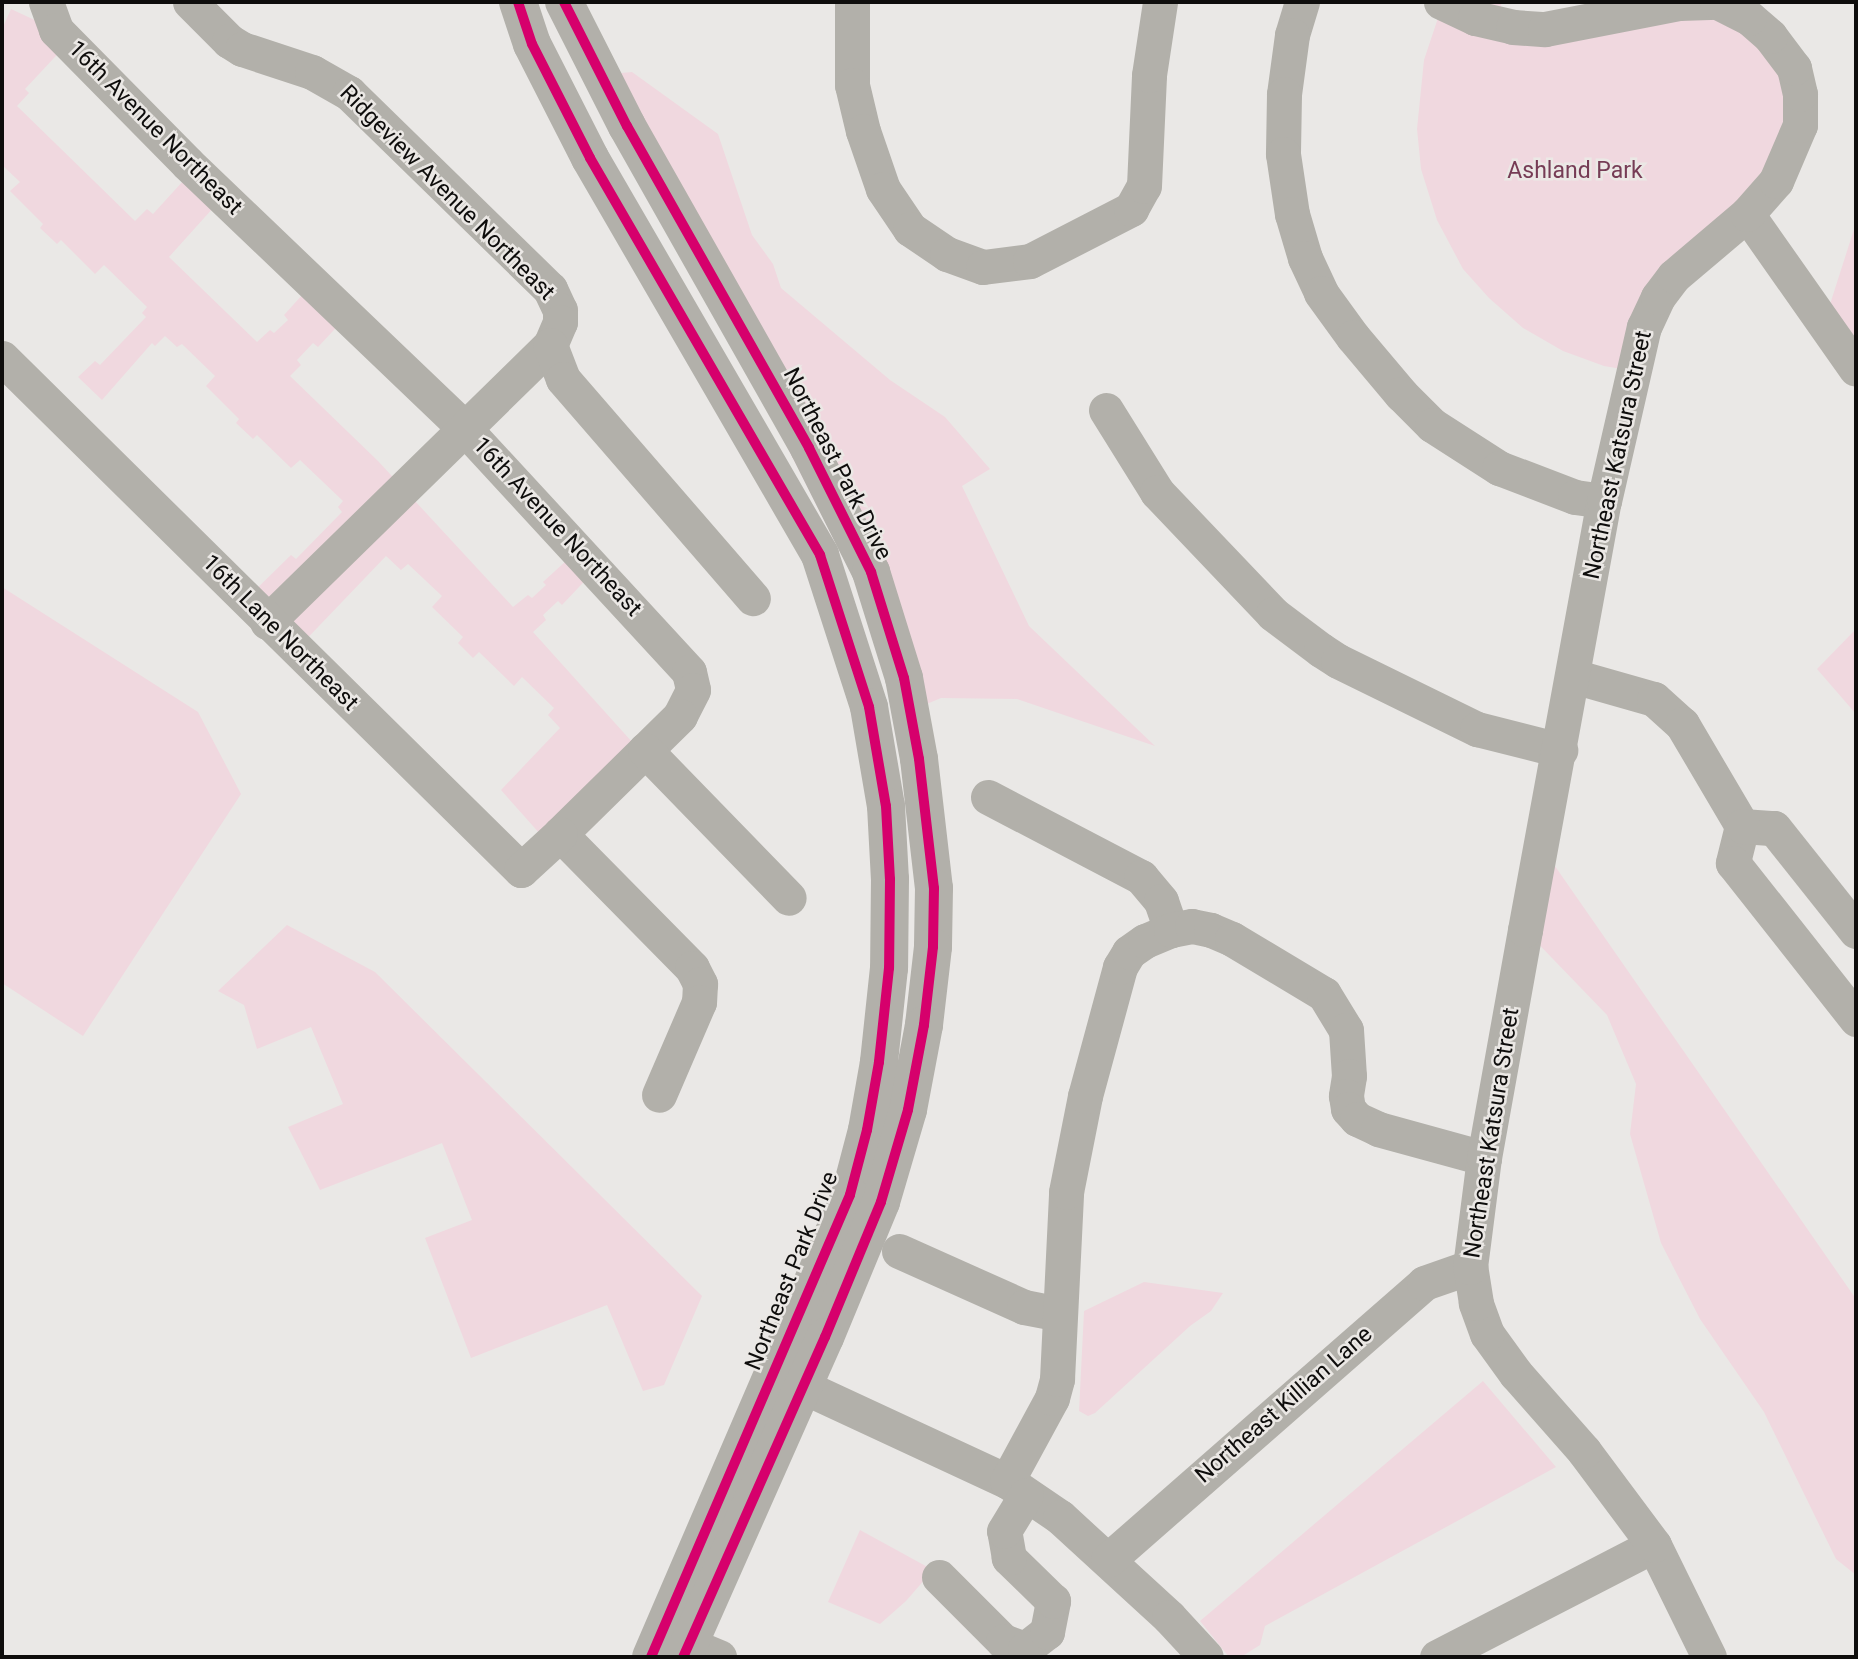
<!DOCTYPE html>
<html>
<head>
<meta charset="utf-8">
<style>
	body { margin:0 }
	#map { position:relative; width:1858px; height:1659px; overflow:hidden; background:#eae8e6; font-family:Roboto,sans-serif }
	div>[style] { position:absolute }
	[style*='--x'] { left:calc(var(--x)*1px); top:calc(var(--y)*1px); width:calc(var(--w)*1px); rotate:calc(var(--a)*1deg) }
	.green>* { inset:0; background:#f0d8df }
	.minor>* { height:35px; margin:-17.5px; padding:0 17.5px; transform-origin:17.5px; border-radius:17.5px; background:#b2b0aa }
	.tertiary>* { height:38px; margin:-19px; padding:0 19px; transform-origin:19px; border-radius:19px; background:#b2b0aa }
	.cycleway>* { height:10px; margin:-5px; padding:0 5px; transform-origin:5px; border-radius:5px; background:#d6006c }
	span { translate:-50% -50%; white-space:nowrap; text-align:center; line-height:1.15; -webkit-text-stroke:5px #ebe8e5; paint-order:stroke }
	.street-label { font-size:23px; color:#0e0d0c }
	.park-label { font-size:23px; color:#763c55 }
	.frame { position:absolute; inset:0; border:4px solid #0e0d0c; pointer-events:none }
</style>
</head>
<body>
<div id="map">
	<div class="green">
		<div style="clip-path:polygon(1441px 2px,1502px 2px,1496px 22px,1679px 3px,1770px 36px,1800px 125px,1687px 263px,1633px 371px,1604px 366px,1563px 351px,1523px 328px,1489px 298px,1463px 269px,1437px 220px,1421px 169px,1417px 129px,1424px 60px,1443px 3px)"></div>
		<div style="clip-path:polygon(11px 9px,56px 30px,68px 43px,25px 89px,29px 93px,17px 106px,135px 221px,147px 209px,153px 214px,194px 169px,223px 197px,169px 257px,257px 342px,270px 330px,274px 333px,288px 320px,284px 315px,313px 283px,347px 316px,318px 347px,313px 343px,297px 360px,301px 365px,290px 376px,378px 461px,513px 607px,528px 595px,532px 598px,546px 585px,543px 582px,578px 550px,596px 569px,562px 605px,558px 601px,543px 615px,546px 620px,533px 632px,642px 753px,549px 844px,501px 790px,560px 728px,548px 715px,554px 708px,522px 677px,514px 686px,479px 652px,473px 658px,458px 643px,463px 637px,432px 607px,442px 596px,408px 564px,401px 570px,386px 556px,296px 650px,245px 600px,291px 555px,296px 559px,342px 512px,338px 507px,343px 501px,300px 460px,291px 468px,257px 435px,253px 439px,236px 423px,239px 419px,206px 386px,215px 376px,182px 344px,177px 347px,165px 336px,155px 346px,152px 343px,102px 400px,78px 377px,95px 361px,100px 365px,146px 317px,142px 313px,147px 307px,104px 265px,95px 274px,61px 240px,57px 244px,40px 228px,43px 224px,10px 191px,20px 182px,2px 165px,2px 29px)"></div>
		<div style="clip-path:polygon(632px 72px,718px 134px,752px 235px,773px 264px,781px 288px,890px 380px,945px 417px,990px 469px,962px 486px,1029px 626px,1155px 746px,1017px 699px,941px 698px,910px 711px,904px 678px,599px 75px)"></div>
		<div style="clip-path:polygon(1856px 223px,1856px 369px,1824px 323px)"></div>
		<div style="clip-path:polygon(2px 587px,198px 712px,241px 794px,83px 1036px,2px 983px)"></div>
		<div style="clip-path:polygon(1856px 629px,1856px 714px,1817px 669px)"></div>
		<div style="clip-path:polygon(1541px 846px,1856px 1299px,1856px 1575px,1836px 1559px,1764px 1412px,1700px 1319px,1661px 1243px,1630px 1134px,1636px 1084px,1607px 1015px,1525px 930px)"></div>
		<div style="clip-path:polygon(287px 925px,375px 972px,702px 1296px,664px 1385px,643px 1391px,607px 1305px,471px 1358px,425px 1238px,472px 1220px,442px 1143px,320px 1190px,288px 1127px,343px 1104px,311px 1027px,257px 1049px,244px 1005px,218px 991px)"></div>
		<div style="clip-path:polygon(1144px 1282px,1223px 1293px,1211px 1311px,1190px 1326px,1095px 1413px,1088px 1416px,1079px 1411px,1084px 1311px)"></div>
		<div style="clip-path:polygon(1483px 1381px,1556px 1467px,1265px 1626px,1260px 1645px,1241px 1657px,1229px 1657px,1200px 1621px)"></div>
		<div style="clip-path:polygon(860px 1530px,933px 1570px,906px 1601px,880px 1624px,828px 1602px)"></div>
	</div>
	<div class="minor">
		<div style="--x:46;--y:2;--w:30;--a:70"></div>
		<div style="--x:56;--y:30;--w:187;--a:45.4"></div>
		<div style="--x:187;--y:163;--w:385;--a:43.7"></div>
		<div style="--x:465;--y:429;--w:330;--a:47.3"></div>
		<div style="--x:689;--y:672;--w:18;--a:77"></div>
		<div style="--x:693;--y:690;--w:29;--a:117"></div>
		<div style="--x:680;--y:716;--w:168;--a:135.5"></div>
		<div style="--x:560;--y:834;--w:188;--a:45.4"></div>
		<div style="--x:692;--y:968;--w:18;--a:63"></div>
		<div style="--x:700;--y:984;--w:18;--a:93"></div>
		<div style="--x:699;--y:1002;--w:101;--a:113.3"></div>
		<div style="--x:190;--y:2;--w:55;--a:45"></div>
		<div style="--x:229;--y:41;--w:15;--a:32"></div>
		<div style="--x:242;--y:49;--w:74;--a:18.2"></div>
		<div style="--x:312;--y:72;--w:43;--a:29.6"></div>
		<div style="--x:349;--y:93;--w:281;--a:44.3"></div>
		<div style="--x:550;--y:289;--w:23;--a:65"></div>
		<div style="--x:560;--y:310;--w:12;--a:90"></div>
		<div style="--x:560;--y:322;--w:25;--a:113"></div>
		<div style="--x:550;--y:345;--w:396;--a:135.6"></div>
		<div style="--x:852;--y:2;--w:83;--a:90"></div>
		<div style="--x:852;--y:85;--w:47;--a:76.6"></div>
		<div style="--x:863;--y:131;--w:61;--a:71"></div>
		<div style="--x:883;--y:189;--w:48;--a:56"></div>
		<div style="--x:910;--y:229;--w:45;--a:34"></div>
		<div style="--x:947;--y:254;--w:38;--a:20"></div>
		<div style="--x:983;--y:267;--w:47;--a:-7.3"></div>
		<div style="--x:1030;--y:261;--w:114;--a:-27.2"></div>
		<div style="--x:1131;--y:209;--w:26;--a:-61"></div>
		<div style="--x:1144;--y:186;--w:111;--a:-87.4"></div>
		<div style="--x:1149;--y:75;--w:74;--a:-81.4"></div>
		<div style="--x:1302;--y:2;--w:34;--a:107"></div>
		<div style="--x:1292;--y:35;--w:60;--a:97.7"></div>
		<div style="--x:1284;--y:94;--w:60;--a:91"></div>
		<div style="--x:1283;--y:154;--w:61;--a:81.5"></div>
		<div style="--x:1292;--y:214;--w:46;--a:73.5"></div>
		<div style="--x:1305;--y:258;--w:38;--a:65"></div>
		<div style="--x:1321;--y:293;--w:54;--a:54"></div>
		<div style="--x:1353;--y:337;--w:75;--a:49.9"></div>
		<div style="--x:1401;--y:394;--w:44;--a:45"></div>
		<div style="--x:1432;--y:425;--w:80;--a:32.7"></div>
		<div style="--x:1499;--y:468;--w:81;--a:20.9"></div>
		<div style="--x:1575;--y:497;--w:29;--a:8"></div>
		<div style="--x:1441;--y:2;--w:38;--a:25"></div>
		<div style="--x:1475;--y:18;--w:39;--a:13"></div>
		<div style="--x:1513;--y:27;--w:32;--a:4"></div>
		<div style="--x:1545;--y:29;--w:136;--a:-11"></div>
		<div style="--x:1679;--y:3;--w:38;--a:-2"></div>
		<div style="--x:1747;--y:214;--w:189;--a:54.9"></div>
		<div style="--x:550;--y:345;--w:36;--a:69"></div>
		<div style="--x:563;--y:379;--w:290;--a:49.1"></div>
		<div style="--x:2;--y:358;--w:729;--a:44.61"></div>
		<div style="--x:521;--y:870;--w:53;--a:-42.7"></div>
		<div style="--x:1106;--y:410;--w:97;--a:58.1"></div>
		<div style="--x:1157;--y:492;--w:168;--a:46.4"></div>
		<div style="--x:1273;--y:614;--w:60;--a:36.9"></div>
		<div style="--x:1321;--y:650;--w:20;--a:33"></div>
		<div style="--x:1338;--y:661;--w:155;--a:26.1"></div>
		<div style="--x:1477;--y:729;--w:86;--a:14.2"></div>
		<div style="--x:1573;--y:676;--w:84;--a:15.9"></div>
		<div style="--x:1654;--y:699;--w:38;--a:42"></div>
		<div style="--x:1682;--y:724;--w:118;--a:59.5"></div>
		<div style="--x:1742;--y:826;--w:38;--a:104"></div>
		<div style="--x:1733;--y:863;--w:199;--a:51.7"></div>
		<div style="--x:645;--y:750;--w:206;--a:45.8"></div>
		<div style="--x:988;--y:797;--w:173;--a:27.6"></div>
		<div style="--x:1141;--y:877;--w:31;--a:50"></div>
		<div style="--x:1161;--y:901;--w:31;--a:71"></div>
		<div style="--x:1742;--y:826;--w:32;--a:4"></div>
		<div style="--x:1774;--y:828;--w:132;--a:51.5"></div>
		<div style="--x:899;--y:1251;--w:137;--a:24.1"></div>
		<div style="--x:1024;--y:1307;--w:36;--a:11"></div>
		<div style="--x:776;--y:1374;--w:255;--a:24.9"></div>
		<div style="--x:1007;--y:1481;--w:64;--a:34.2"></div>
		<div style="--x:1060;--y:1517;--w:148;--a:42.5"></div>
		<div style="--x:1169;--y:1617;--w:54;--a:47.2"></div>
		<div style="--x:1007;--y:1481;--w:94;--a:-61.5"></div>
		<div style="--x:1052;--y:1398;--w:20;--a:-75"></div>
		<div style="--x:1057;--y:1379;--w:187;--a:-87.2"></div>
		<div style="--x:1066;--y:1192;--w:98;--a:-78.8"></div>
		<div style="--x:1085;--y:1096;--w:134;--a:-74.8"></div>
		<div style="--x:1120;--y:967;--w:17;--a:-59"></div>
		<div style="--x:1129;--y:952;--w:19;--a:-35"></div>
		<div style="--x:1145;--y:941;--w:28;--a:-23"></div>
		<div style="--x:1171;--y:930;--w:21;--a:-11"></div>
		<div style="--x:1192;--y:926;--w:19;--a:12"></div>
		<div style="--x:1211;--y:930;--w:23;--a:23"></div>
		<div style="--x:1232;--y:939;--w:107;--a:30.9"></div>
		<div style="--x:1324;--y:994;--w:42;--a:58.6"></div>
		<div style="--x:1346;--y:1030;--w:46;--a:86.3"></div>
		<div style="--x:1349;--y:1076;--w:20;--a:99"></div>
		<div style="--x:1346;--y:1096;--w:13;--a:81"></div>
		<div style="--x:1348;--y:1109;--w:13;--a:48"></div>
		<div style="--x:1357;--y:1119;--w:23;--a:25"></div>
		<div style="--x:1378;--y:1129;--w:110;--a:15.3"></div>
		<div style="--x:1108;--y:1560;--w:420;--a:-41.2"></div>
		<div style="--x:1424;--y:1283;--w:49;--a:-19.2"></div>
		<div style="--x:939;--y:1577;--w:91;--a:45"></div>
		<div style="--x:1003;--y:1641;--w:23;--a:20"></div>
		<div style="--x:1025;--y:1649;--w:28;--a:-38"></div>
		<div style="--x:1047;--y:1632;--w:32;--a:-79"></div>
		<div style="--x:1053;--y:1601;--w:62;--a:-135.7"></div>
		<div style="--x:1009;--y:1558;--w:27;--a:-100"></div>
		<div style="--x:1004;--y:1531;--w:42;--a:-58.6"></div>
		<div style="--x:661;--y:1633;--w:63;--a:22.5"></div>
		<div style="--x:1437;--y:1657;--w:244;--a:-27.3"></div>
		<div style="--x:1709;--y:1657;--w:125;--a:-116.2"></div>
		<div style="--x:1654;--y:1545;--w:117;--a:-126.7"></div>
		<div style="--x:1584;--y:1451;--w:103;--a:-131.4"></div>
		<div style="--x:1516;--y:1374;--w:49;--a:-125.9"></div>
		<div style="--x:1487;--y:1334;--w:33;--a:-110"></div>
		<div style="--x:1476;--y:1303;--w:36;--a:-99"></div>
		<div style="--x:1470;--y:1267;--w:110;--a:-82.7"></div>
		<div style="--x:1484;--y:1158;--w:232;--a:-79.8"></div>
		<div style="--x:1525;--y:930;--w:436;--a:-79.6"></div>
		<div style="--x:1604;--y:501;--w:179;--a:-77.1"></div>
		<div style="--x:1644;--y:327;--w:33;--a:-65"></div>
		<div style="--x:1658;--y:297;--w:26;--a:-53"></div>
		<div style="--x:1674;--y:276;--w:96;--a:-40.3"></div>
		<div style="--x:1747;--y:214;--w:44;--a:-48.7"></div>
		<div style="--x:1776;--y:181;--w:61;--a:-66.8"></div>
		<div style="--x:1800;--y:125;--w:31;--a:-90"></div>
		<div style="--x:1800;--y:94;--w:27;--a:-103"></div>
		<div style="--x:1794;--y:68;--w:40;--a:-127"></div>
		<div style="--x:1770;--y:36;--w:28;--a:-139"></div>
		<div style="--x:1749;--y:18;--w:36;--a:-153"></div>
	</div>
	<div class="tertiary">
		<div style="--x:518;--y:2;--w:44;--a:71.6"></div>
		<div style="--x:532;--y:44;--w:128;--a:63"></div>
		<div style="--x:590;--y:158;--w:459;--a:59.9"></div>
		<div style="--x:820;--y:555;--w:160;--a:72.1"></div>
		<div style="--x:869;--y:707;--w:100;--a:80.3"></div>
		<div style="--x:886;--y:806;--w:73;--a:86.9"></div>
		<div style="--x:890;--y:879;--w:89;--a:90.6"></div>
		<div style="--x:889;--y:968;--w:95;--a:96.1"></div>
		<div style="--x:879;--y:1062;--w:69;--a:100"></div>
		<div style="--x:867;--y:1130;--w:67;--a:104.7"></div>
		<div style="--x:850;--y:1195;--w:503;--a:113.3"></div>
		<div style="--x:564;--y:2;--w:139;--a:63.1"></div>
		<div style="--x:627;--y:126;--w:370;--a:60.5"></div>
		<div style="--x:809;--y:448;--w:139;--a:63.4"></div>
		<div style="--x:871;--y:572;--w:111;--a:72.7"></div>
		<div style="--x:904;--y:678;--w:82;--a:79.5"></div>
		<div style="--x:919;--y:759;--w:130;--a:83.4"></div>
		<div style="--x:934;--y:888;--w:59;--a:91"></div>
		<div style="--x:933;--y:947;--w:79;--a:96.6"></div>
		<div style="--x:924;--y:1025;--w:86;--a:100.7"></div>
		<div style="--x:908;--y:1110;--w:96;--a:106.4"></div>
		<div style="--x:881;--y:1202;--w:146;--a:112.5"></div>
		<div style="--x:825;--y:1337;--w:350;--a:113.9"></div>
	</div>
	<div class="cycleway">
		<div style="--x:518;--y:2;--w:44;--a:71.6"></div>
		<div style="--x:532;--y:44;--w:128;--a:63"></div>
		<div style="--x:590;--y:158;--w:459;--a:59.9"></div>
		<div style="--x:820;--y:555;--w:160;--a:72.1"></div>
		<div style="--x:869;--y:707;--w:100;--a:80.3"></div>
		<div style="--x:886;--y:806;--w:73;--a:86.9"></div>
		<div style="--x:890;--y:879;--w:89;--a:90.6"></div>
		<div style="--x:889;--y:968;--w:95;--a:96.1"></div>
		<div style="--x:879;--y:1062;--w:69;--a:100"></div>
		<div style="--x:867;--y:1130;--w:67;--a:104.7"></div>
		<div style="--x:850;--y:1195;--w:503;--a:113.3"></div>
		<div style="--x:564;--y:2;--w:139;--a:63.1"></div>
		<div style="--x:627;--y:126;--w:370;--a:60.5"></div>
		<div style="--x:809;--y:448;--w:139;--a:63.4"></div>
		<div style="--x:871;--y:572;--w:111;--a:72.7"></div>
		<div style="--x:904;--y:678;--w:82;--a:79.5"></div>
		<div style="--x:919;--y:759;--w:130;--a:83.4"></div>
		<div style="--x:934;--y:888;--w:59;--a:91"></div>
		<div style="--x:933;--y:947;--w:79;--a:96.6"></div>
		<div style="--x:924;--y:1025;--w:86;--a:100.7"></div>
		<div style="--x:908;--y:1110;--w:96;--a:106.4"></div>
		<div style="--x:881;--y:1202;--w:146;--a:112.5"></div>
		<div style="--x:825;--y:1337;--w:350;--a:113.9"></div>
	</div>
	<div class="street-label">
		<span style="left:155px;top:128px;rotate:45deg">16th Avenue Northeast</span>
		<span style="left:447px;top:193px;rotate:45deg">Ridgeview Avenue Northeast</span>
		<span style="left:1618px;top:455px;rotate:-78deg">Northeast Katsura Street</span>
		<span style="left:837px;top:464px;rotate:63deg">Northeast Park Drive</span>
		<span style="left:557px;top:527px;rotate:47deg">16th Avenue Northeast</span>
		<span style="left:280px;top:633px;rotate:45deg">16th Lane Northeast</span>
		<span style="left:1492px;top:1133px;rotate:-81deg">Northeast Katsura Street</span>
		<span style="left:792px;top:1271px;rotate:-68deg">Northeast Park Drive</span>
		<span style="left:1284px;top:1405px;rotate:-41deg">Northeast Killian Lane</span>
	</div>
	<div class="park-label">
		<span style="left:1575px;top:171px">Ashland Park</span>
	</div>
	<div class="frame"></div>
</div>
</body>
</html>
